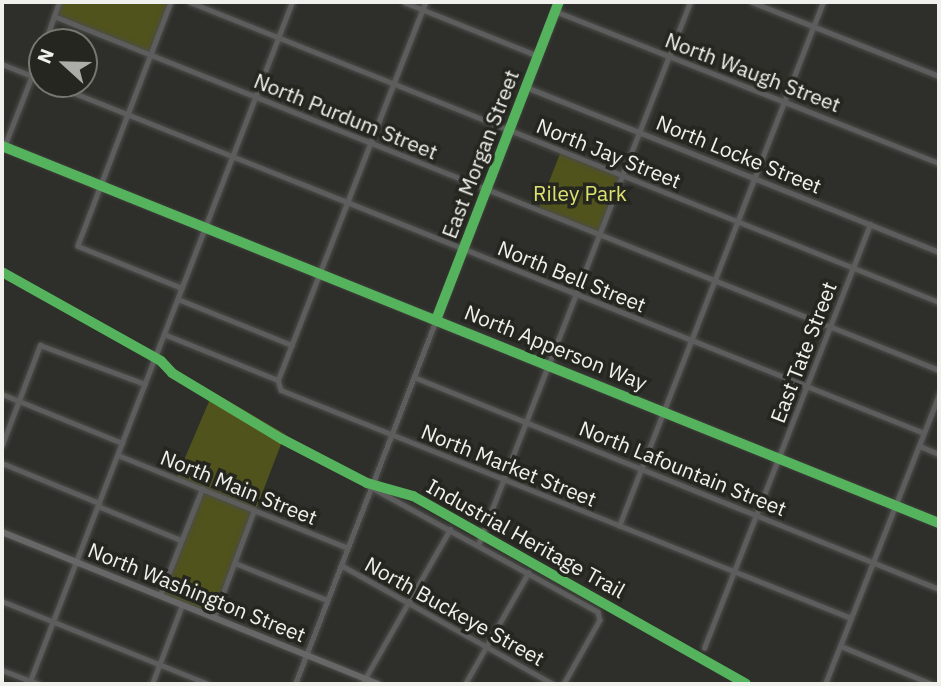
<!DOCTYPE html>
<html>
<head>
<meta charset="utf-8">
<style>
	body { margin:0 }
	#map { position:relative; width:941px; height:686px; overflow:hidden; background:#2e2f2a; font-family:"IBM Plex Sans",sans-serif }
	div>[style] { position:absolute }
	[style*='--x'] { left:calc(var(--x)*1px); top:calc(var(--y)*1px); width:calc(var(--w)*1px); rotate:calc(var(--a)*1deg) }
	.green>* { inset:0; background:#51531c }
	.roads { filter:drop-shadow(0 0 2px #4c4d4a) drop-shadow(0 0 2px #4c4d4a) }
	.minor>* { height:4.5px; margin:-2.25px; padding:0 2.25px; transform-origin:2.25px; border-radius:2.25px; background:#5e5d5d }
	.tertiary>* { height:5px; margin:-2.5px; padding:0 2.5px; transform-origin:2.5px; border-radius:2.5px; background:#5e5d5d }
	.secondary>* { height:6px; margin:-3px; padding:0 3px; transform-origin:3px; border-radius:3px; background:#686768 }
	.cycleway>* { height:10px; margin:-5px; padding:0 5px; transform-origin:5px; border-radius:5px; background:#56b35d }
	span { translate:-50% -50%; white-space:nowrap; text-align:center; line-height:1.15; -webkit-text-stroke:7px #25261f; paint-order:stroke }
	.street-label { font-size:21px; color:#f0f0ec }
	.park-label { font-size:21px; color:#dce171 }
	.frame { position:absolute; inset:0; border:4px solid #f0f0ec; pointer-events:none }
	.north { position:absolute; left:28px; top:28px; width:70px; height:70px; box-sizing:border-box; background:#25261f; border:2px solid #767771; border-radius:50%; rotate:292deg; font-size:19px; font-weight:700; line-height:28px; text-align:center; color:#f0f0ec }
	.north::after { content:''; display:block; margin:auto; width:24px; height:32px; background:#acaca8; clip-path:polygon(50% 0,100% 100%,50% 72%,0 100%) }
</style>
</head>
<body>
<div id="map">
	<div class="green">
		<div style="clip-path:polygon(59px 2px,171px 2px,150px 55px,54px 16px)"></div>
		<div style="clip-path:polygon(561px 151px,622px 175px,599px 235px,538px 210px)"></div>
		<div style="clip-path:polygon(213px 392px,285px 434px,214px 618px,159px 596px,201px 489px,176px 479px)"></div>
	</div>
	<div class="roads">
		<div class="minor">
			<div style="--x:171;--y:2;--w:261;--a:110.9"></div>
			<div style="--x:78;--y:246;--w:112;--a:22"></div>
			<div style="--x:190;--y:2;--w:807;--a:21.83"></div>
			<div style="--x:404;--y:2;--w:144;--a:21.9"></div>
			<div style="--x:752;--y:2;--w:201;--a:21.6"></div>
			<div style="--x:555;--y:11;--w:413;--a:21.6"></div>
			<div style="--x:54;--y:16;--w:953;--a:21.8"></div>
			<div style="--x:45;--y:42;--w:42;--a:-70.7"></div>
			<div style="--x:2;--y:64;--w:43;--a:21.8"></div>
			<div style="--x:52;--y:84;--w:939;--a:21.81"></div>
			<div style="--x:4;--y:147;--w:104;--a:-68.6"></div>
			<div style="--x:178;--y:299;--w:123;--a:22"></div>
			<div style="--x:164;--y:334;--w:123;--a:22"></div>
			<div style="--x:414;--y:377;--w:566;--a:21.99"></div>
			<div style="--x:278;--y:380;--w:10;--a:73"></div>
			<div style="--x:281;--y:390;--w:614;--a:21.8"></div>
			<div style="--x:278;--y:380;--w:406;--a:-68.7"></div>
			<div style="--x:2;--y:394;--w:130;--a:22.2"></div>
			<div style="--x:2;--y:445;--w:107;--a:-69.2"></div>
			<div style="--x:40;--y:345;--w:112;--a:20.4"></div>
			<div style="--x:920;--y:446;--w:21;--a:23"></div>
			<div style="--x:118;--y:455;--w:248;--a:22"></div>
			<div style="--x:2;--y:463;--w:105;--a:22.4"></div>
			<div style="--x:371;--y:487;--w:259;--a:28.8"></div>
			<div style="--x:598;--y:612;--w:8;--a:76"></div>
			<div style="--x:600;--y:620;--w:73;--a:119.4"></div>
			<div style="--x:98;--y:506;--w:90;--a:22.3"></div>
			<div style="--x:619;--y:526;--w:562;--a:-68.73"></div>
			<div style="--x:478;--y:545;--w:583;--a:-68.67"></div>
			<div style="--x:235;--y:563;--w:99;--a:21.9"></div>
			<div style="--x:341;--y:565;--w:243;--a:29.3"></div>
			<div style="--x:160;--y:595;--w:114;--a:-68.4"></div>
			<div style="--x:2;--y:601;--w:222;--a:21.9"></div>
			<div style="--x:214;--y:617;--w:114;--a:-69.5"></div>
			<div style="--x:841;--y:646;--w:99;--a:22.7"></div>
			<div style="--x:704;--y:648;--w:455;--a:-68.6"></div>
			<div style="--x:2;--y:670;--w:39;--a:21"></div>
			<div style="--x:30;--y:681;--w:728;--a:-68.9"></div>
			<div style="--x:152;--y:684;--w:85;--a:-69.2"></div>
			<div style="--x:362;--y:684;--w:178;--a:-60.4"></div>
			<div style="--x:465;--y:684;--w:128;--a:-60.4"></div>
		</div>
		<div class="tertiary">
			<div style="--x:526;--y:87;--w:445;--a:21.8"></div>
			<div style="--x:295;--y:684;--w:731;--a:-68.84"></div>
			<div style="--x:825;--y:684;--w:312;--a:-68.5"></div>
		</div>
		<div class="secondary">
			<div style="--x:2;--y:146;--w:1010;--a:21.92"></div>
			<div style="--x:2;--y:532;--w:406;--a:22"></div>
		</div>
	</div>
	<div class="cycleway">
		<div style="--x:2;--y:146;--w:1010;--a:21.92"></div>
		<div style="--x:2;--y:272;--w:182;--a:29.2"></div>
		<div style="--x:161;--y:361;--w:16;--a:47"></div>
		<div style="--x:172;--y:373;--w:128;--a:31"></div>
		<div style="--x:282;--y:439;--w:96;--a:27.4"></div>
		<div style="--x:367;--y:483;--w:48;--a:15.8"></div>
		<div style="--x:413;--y:496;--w:382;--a:29.4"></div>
		<div style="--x:436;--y:320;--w:341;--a:-68.9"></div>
	</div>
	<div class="street-label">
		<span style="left:753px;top:72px;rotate:21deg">North Waugh Street</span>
		<span style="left:346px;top:116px;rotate:22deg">North Purdum Street</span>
		<span style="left:609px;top:153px;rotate:22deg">North Jay Street</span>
		<span style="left:480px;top:154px;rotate:-69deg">East Morgan Street</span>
		<span style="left:739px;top:154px;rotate:22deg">North Locke Street</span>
		<span style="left:572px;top:276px;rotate:22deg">North Bell Street</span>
		<span style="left:556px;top:347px;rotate:22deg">North Apperson Way</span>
		<span style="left:803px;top:352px;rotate:-69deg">East Tate Street</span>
		<span style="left:509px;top:465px;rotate:22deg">North Market Street</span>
		<span style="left:683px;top:468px;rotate:22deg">North Lafountain Street</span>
		<span style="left:239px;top:487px;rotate:22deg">North Main Street</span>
		<span style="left:526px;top:538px;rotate:29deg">Industrial Heritage Trail</span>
		<span style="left:197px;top:592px;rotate:22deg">North Washington Street</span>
		<span style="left:455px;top:611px;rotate:29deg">North Buckeye Street</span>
	</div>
	<div class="park-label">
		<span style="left:580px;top:193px">Riley Park</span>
	</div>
	<div class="frame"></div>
	<div class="north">N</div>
</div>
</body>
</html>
